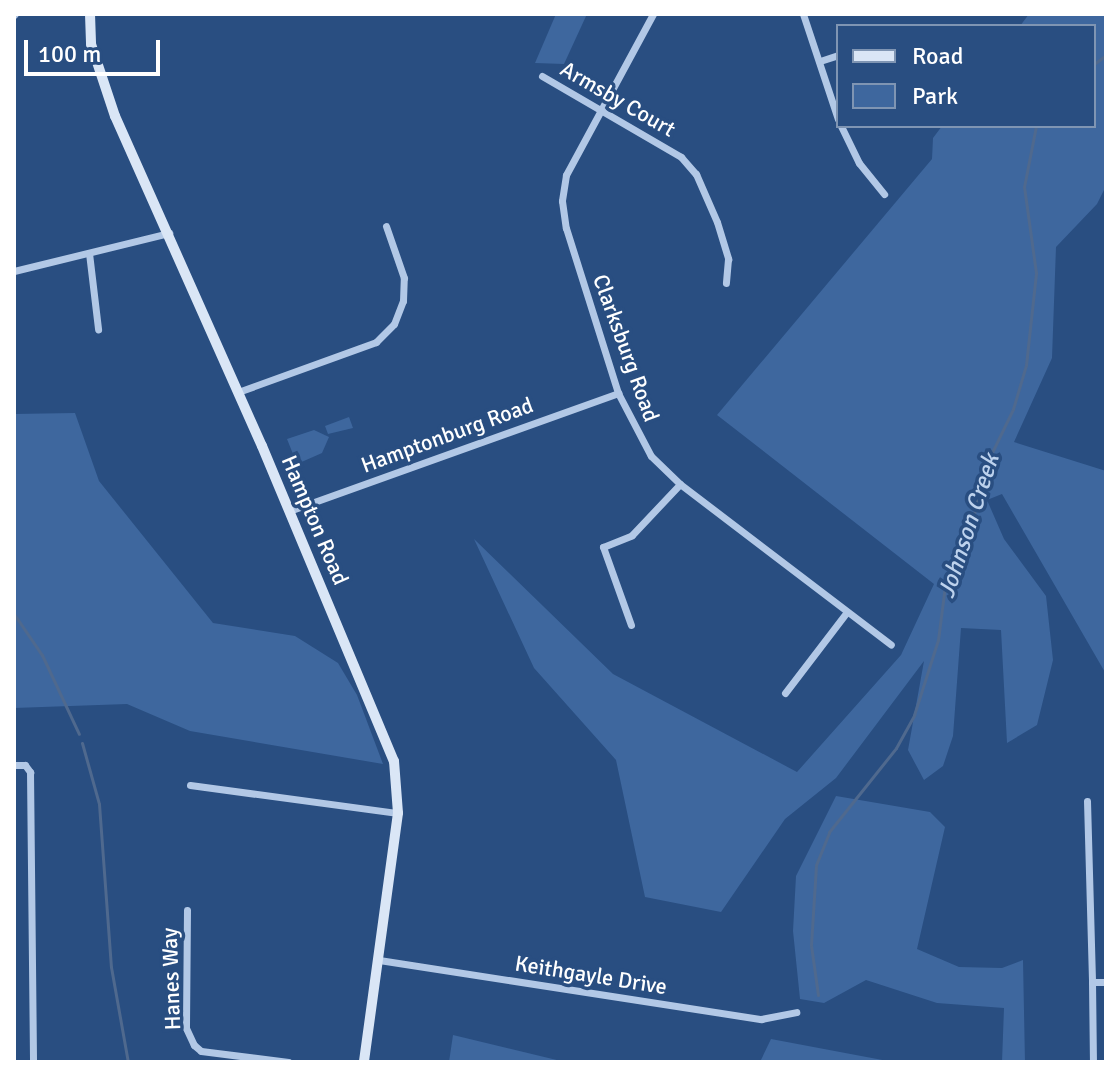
<!DOCTYPE html>
<html>
<head>
<meta charset="utf-8">
<style>
	body { margin:0 }
	#map { position:relative; width:1120px; height:1076px; overflow:hidden; background:#294e81; font-family:Signika,sans-serif }
	div>[style] { position:absolute }
	[style*='--x'] { left:calc(var(--x)*1px); top:calc(var(--y)*1px); width:calc(var(--w)*1px); rotate:calc(var(--a)*1deg) }
	.green>* { inset:0; background:#3e679e }
	.stream>* { height:3px; margin:-1.5px; padding:0 1.5px; transform-origin:1.5px; border-radius:1.5px; background:#4f698e }
	.street>* { height:7px; margin:-3.5px; padding:0 3.5px; transform-origin:3.5px; border-radius:3.5px; background:#b2c8e6 }
	.secondary>* { height:10px; margin:-5px; padding:0 5px; transform-origin:5px; border-radius:5px; background:#dae6f6 }
	span { translate:-50% -50%; white-space:nowrap; text-align:center; line-height:1.15; -webkit-text-stroke:7px #294e81; paint-order:stroke }
	.street-label { font-size:22px; color:#fff }
	.water-label { font-size:24px; color:#bdd2ed; font-style:italic }
	.frame { position:absolute; inset:0; border:16px solid #fff; pointer-events:none }
	.legend { position:absolute; left:836px; top:24px; width:260px; height:104px; box-sizing:border-box; background:#294e81; border:2px solid #7f95b3; margin:0; padding:10px 14px; list-style:none; font-size:24px; color:#fff }
	.legend li { display:flex; align-items:center; gap:16px; height:40px }
	.legend b { width:40px; border:2px solid #7f95b3 }
	.scale { position:absolute; left:24px; top:40px; width:136px; height:36px; box-sizing:border-box; border:4px solid #fff; border-top:0; padding-left:10px; font-size:24px; line-height:28px; white-space:nowrap; color:#fff; -webkit-text-stroke:6px #294e81; paint-order:stroke }
</style>
</head>
<body>
<div id="map">
	<div class="green">
		<div style="clip-path:polygon(556px 14px,587px 14px,564px 64px,535px 63px)"></div>
		<div style="clip-path:polygon(1029px 14px,1106px 14px,1106px 186px,1097px 204px,1056px 247px,1052px 358px,1014px 442px,1106px 471px,1106px 674px,1002px 494px,987px 500px,1004px 539px,1046px 596px,1053px 660px,1037px 725px,1007px 743px,1001px 630px,961px 628px,953px 736px,943px 766px,924px 780px,908px 750px,924px 661px,836px 778px,785px 819px,721px 912px,645px 897px,616px 760px,534px 668px,474px 539px,613px 674px,797px 772px,901px 655px,934px 584px,717px 415px,932px 159px,933px 138px,942px 126px,1094px 126px,1094px 26px,1020px 26px)"></div>
		<div style="clip-path:polygon(75px 413px,99px 481px,213px 623px,295px 636px,338px 663px,357px 695px,383px 764px,190px 731px,127px 704px,14px 708px,14px 414px)"></div>
		<div style="clip-path:polygon(349px 417px,353px 428px,328px 434px,325px 426px)"></div>
		<div style="clip-path:polygon(314px 430px,329px 437px,322px 453px,297px 464px,287px 439px)"></div>
		<div style="clip-path:polygon(836px 796px,930px 812px,945px 827px,917px 949px,959px 967px,1002px 968px,1023px 960px,1025px 1062px,1002px 1062px,1004px 1008px,937px 1003px,866px 980px,824px 1003px,800px 999px,793px 931px,796px 876px)"></div>
		<div style="clip-path:polygon(453px 1035px,565px 1062px,449px 1062px)"></div>
		<div style="clip-path:polygon(771px 1039px,893px 1062px,760px 1062px)"></div>
	</div>
	<div class="stream">
		<div style="--x:1094;--y:64;--w:15;--a:-37"></div>
		<div style="--x:14;--y:614;--w:50;--a:55.7"></div>
		<div style="--x:42;--y:655;--w:87;--a:64.9"></div>
		<div style="--x:82;--y:743;--w:63;--a:74.4"></div>
		<div style="--x:99;--y:804;--w:163;--a:85.8"></div>
		<div style="--x:111;--y:967;--w:97;--a:79.9"></div>
		<div style="--x:818;--y:995;--w:50;--a:-98"></div>
		<div style="--x:811;--y:945;--w:80;--a:-86.4"></div>
		<div style="--x:816;--y:865;--w:35;--a:-68"></div>
		<div style="--x:829;--y:832;--w:107;--a:-51.4"></div>
		<div style="--x:896;--y:748;--w:38;--a:-61"></div>
		<div style="--x:914;--y:715;--w:79;--a:-72.3"></div>
		<div style="--x:938;--y:640;--w:55;--a:-82.7"></div>
		<div style="--x:945;--y:585;--w:49;--a:-60.8"></div>
		<div style="--x:969;--y:542;--w:68;--a:-79.8"></div>
		<div style="--x:981;--y:475;--w:73;--a:-64.1"></div>
		<div style="--x:1013;--y:409;--w:46;--a:-73.5"></div>
		<div style="--x:1026;--y:365;--w:93;--a:-83.8"></div>
		<div style="--x:1036;--y:273;--w:87;--a:-97.9"></div>
		<div style="--x:1024;--y:187;--w:62;--a:-78.9"></div>
	</div>
	<div class="street">
		<div style="--x:653;--y:14;--w:183;--a:118.4"></div>
		<div style="--x:566;--y:175;--w:26;--a:99"></div>
		<div style="--x:562;--y:201;--w:27;--a:82"></div>
		<div style="--x:566;--y:228;--w:173;--a:72.5"></div>
		<div style="--x:618;--y:393;--w:71;--a:62.4"></div>
		<div style="--x:651;--y:456;--w:40;--a:44"></div>
		<div style="--x:680;--y:484;--w:265;--a:37.3"></div>
		<div style="--x:803;--y:14;--w:111;--a:71.6"></div>
		<div style="--x:14;--y:15;--w:1;--a:-45"></div>
		<div style="--x:820;--y:61;--w:19;--a:-18"></div>
		<div style="--x:542;--y:76;--w:161;--a:30.2"></div>
		<div style="--x:681;--y:157;--w:23;--a:49"></div>
		<div style="--x:696;--y:174;--w:52;--a:66.4"></div>
		<div style="--x:717;--y:222;--w:39;--a:73"></div>
		<div style="--x:728;--y:259;--w:24;--a:95"></div>
		<div style="--x:841;--y:126;--w:41;--a:64.1"></div>
		<div style="--x:859;--y:163;--w:40;--a:51"></div>
		<div style="--x:89;--y:253;--w:77;--a:83.2"></div>
		<div style="--x:14;--y:271;--w:160;--a:-13.8"></div>
		<div style="--x:238;--y:392;--w:147;--a:-19.9"></div>
		<div style="--x:376;--y:342;--w:25;--a:-45"></div>
		<div style="--x:394;--y:324;--w:25;--a:-69"></div>
		<div style="--x:403;--y:301;--w:23;--a:-88"></div>
		<div style="--x:404;--y:278;--w:55;--a:-109.1"></div>
		<div style="--x:289;--y:511;--w:350;--a:-19.7"></div>
		<div style="--x:631;--y:625;--w:83;--a:-109.7"></div>
		<div style="--x:603;--y:547;--w:31;--a:-22"></div>
		<div style="--x:632;--y:535;--w:70;--a:-46.7"></div>
		<div style="--x:785;--y:693;--w:102;--a:-52.6"></div>
		<div style="--x:14;--y:765;--w:11;--a:0"></div>
		<div style="--x:25;--y:765;--w:9;--a:54"></div>
		<div style="--x:30;--y:772;--w:290;--a:89.4"></div>
		<div style="--x:190;--y:785;--w:210;--a:7.7"></div>
		<div style="--x:1087;--y:801;--w:181;--a:88.4"></div>
		<div style="--x:1092;--y:982;--w:14;--a:0"></div>
		<div style="--x:187;--y:910;--w:118;--a:90.5"></div>
		<div style="--x:186;--y:1028;--w:19;--a:65"></div>
		<div style="--x:194;--y:1045;--w:9;--a:41"></div>
		<div style="--x:201;--y:1051;--w:88;--a:7.2"></div>
		<div style="--x:379;--y:960;--w:387;--a:8.8"></div>
		<div style="--x:761;--y:1019;--w:36;--a:-11"></div>
		<div style="--x:1092;--y:982;--w:80;--a:89.3"></div>
	</div>
	<div class="secondary">
		<div style="--x:90;--y:14;--w:30;--a:88"></div>
		<div style="--x:91;--y:44;--w:76;--a:71.6"></div>
		<div style="--x:115;--y:116;--w:361;--a:66"></div>
		<div style="--x:262;--y:446;--w:342;--a:67.3"></div>
		<div style="--x:394;--y:761;--w:52;--a:85.6"></div>
		<div style="--x:398;--y:813;--w:251;--a:97.8"></div>
	</div>
	<div class="street-label">
		<span style="left:618px;top:99px;rotate:30deg">Armsby Court</span>
		<span style="left:626px;top:348px;rotate:70deg">Clarksburg Road</span>
		<span style="left:447px;top:435px;rotate:-20deg">Hamptonburg Road</span>
		<span style="left:315px;top:520px;rotate:67deg">Hampton Road</span>
		<span style="left:591px;top:975px;rotate:9deg">Keithgayle Drive</span>
		<span style="left:171px;top:979px;rotate:-92deg">Hanes Way</span>
	</div>
	<div class="water-label">
		<span style="left:969px;top:526px;rotate:-72deg">Johnson Creek</span>
	</div>
	<div class="frame"></div>
	<ul class="legend">
	<li><b style="height:10px;background:#dae6f6"></b>Road</li>
	<li><b style="height:22px;background:#3e679e"></b>Park</li>
	</ul>
	<div class="scale">100 m</div>
</div>
</body>
</html>
